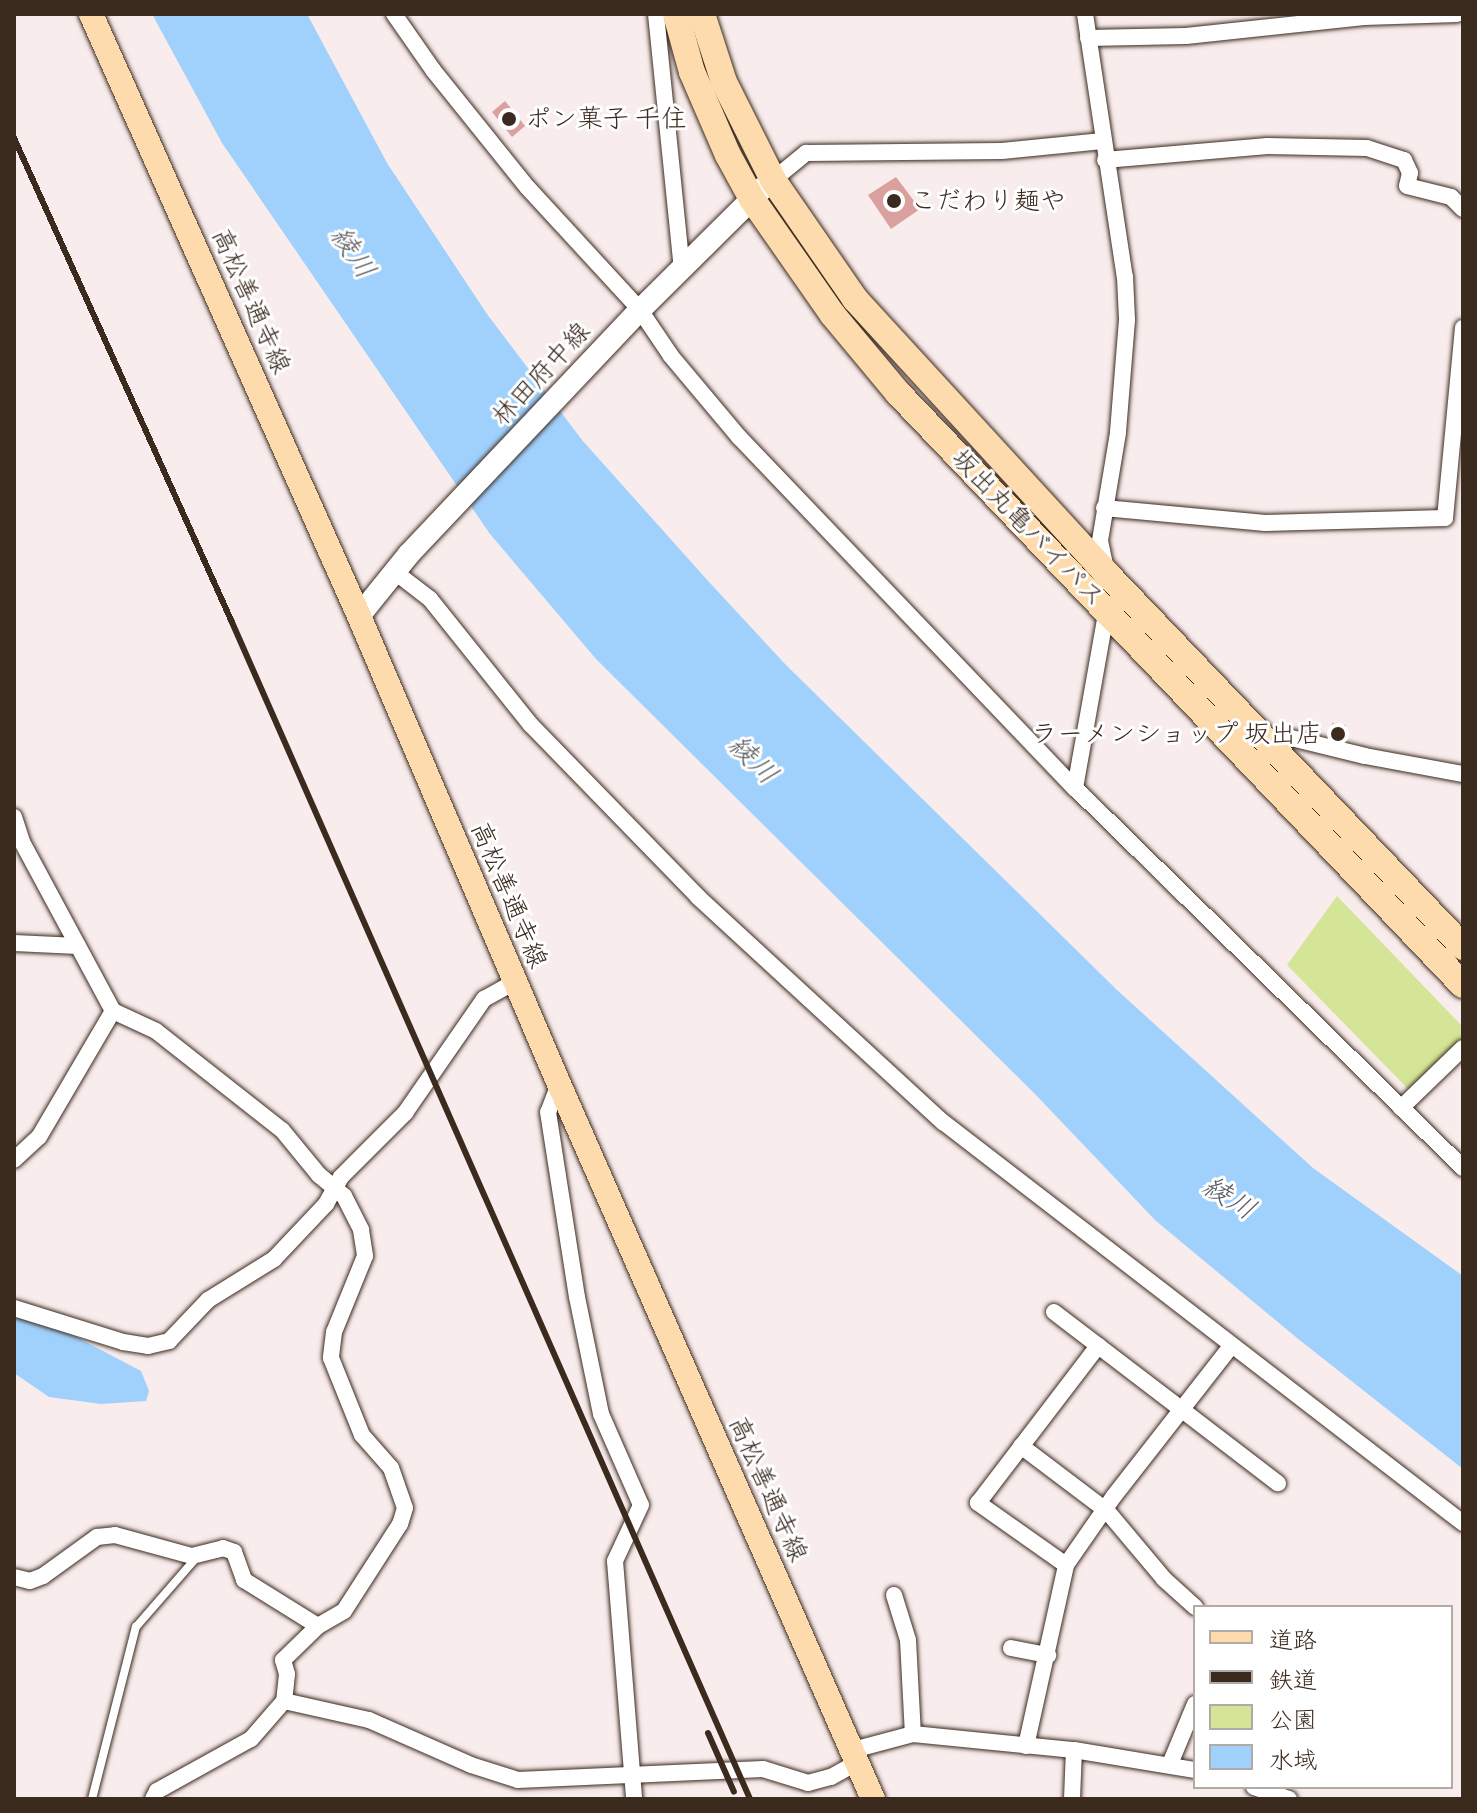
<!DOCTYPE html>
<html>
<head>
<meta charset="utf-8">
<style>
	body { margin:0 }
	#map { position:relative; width:1477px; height:1813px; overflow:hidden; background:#f8ecec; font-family:Itim,"Klee One",sans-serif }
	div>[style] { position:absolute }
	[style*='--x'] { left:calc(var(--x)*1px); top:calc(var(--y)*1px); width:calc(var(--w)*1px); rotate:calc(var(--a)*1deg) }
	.green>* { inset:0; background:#d5e598 }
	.water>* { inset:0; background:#a0d1fd }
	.building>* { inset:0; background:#daa09e }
	.roads { filter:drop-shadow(0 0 2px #3b2a1e) drop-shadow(0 0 2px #3b2a1e) }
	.service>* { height:8px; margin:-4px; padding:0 4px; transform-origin:4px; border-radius:4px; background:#fff }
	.minor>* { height:16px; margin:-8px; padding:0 8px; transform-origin:8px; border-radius:8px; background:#fff }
	.secondary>* { height:22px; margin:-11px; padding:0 11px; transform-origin:11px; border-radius:11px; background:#fff }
	.primary>* { height:24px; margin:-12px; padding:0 12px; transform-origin:12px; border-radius:12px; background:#fedbac }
	.trunk>* { height:26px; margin:-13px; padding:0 13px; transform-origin:13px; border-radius:13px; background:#fedbac }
	.rail>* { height:6px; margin:-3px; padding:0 3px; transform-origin:3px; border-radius:3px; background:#3b2a1e }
	.dots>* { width:22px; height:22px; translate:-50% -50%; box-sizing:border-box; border:4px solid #fff; border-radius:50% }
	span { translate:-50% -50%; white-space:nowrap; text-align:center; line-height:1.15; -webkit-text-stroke:6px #fff; paint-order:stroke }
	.poi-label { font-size:26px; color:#3b2a1e }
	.left { translate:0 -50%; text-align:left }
	.right { translate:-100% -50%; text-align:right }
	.street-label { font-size:26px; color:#3b2a1e }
	.water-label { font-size:28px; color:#595c61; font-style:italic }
	.frame { position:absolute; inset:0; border:16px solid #3b2a1e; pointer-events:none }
	.legend { position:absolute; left:1193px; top:1605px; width:260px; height:184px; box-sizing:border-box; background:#fff; border:2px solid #b1aaa5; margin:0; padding:10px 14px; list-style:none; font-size:24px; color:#3b2a1e }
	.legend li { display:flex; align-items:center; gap:16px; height:40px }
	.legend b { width:40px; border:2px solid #b1aaa5 }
</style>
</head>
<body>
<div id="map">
	<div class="green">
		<div style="clip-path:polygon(1337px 896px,1463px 1027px,1463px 1040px,1410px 1091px,1287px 965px)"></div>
	</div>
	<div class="water">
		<div style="clip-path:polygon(152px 14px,307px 14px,387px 163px,487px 314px,582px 440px,709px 582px,786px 665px,1117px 990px,1313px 1168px,1463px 1276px,1463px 1469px,1297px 1338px,1156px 1221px,1035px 1094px,596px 659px,490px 534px,222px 143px)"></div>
		<div style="clip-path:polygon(14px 1316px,65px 1331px,141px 1371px,149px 1391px,146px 1401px,101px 1404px,49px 1397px,14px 1373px)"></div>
	</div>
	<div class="building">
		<div style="clip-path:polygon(505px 101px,525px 126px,512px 137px,492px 112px)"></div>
		<div style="clip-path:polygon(896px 177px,920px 209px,891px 229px,868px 195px)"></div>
		<div style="clip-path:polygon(1332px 723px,1346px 725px,1343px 746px,1329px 744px)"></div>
	</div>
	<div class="roads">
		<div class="service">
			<div style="--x:92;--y:1799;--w:178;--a:-75.7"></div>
			<div style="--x:136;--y:1627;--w:91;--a:-49"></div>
		</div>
		<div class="minor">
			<div style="--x:394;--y:14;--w:68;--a:55.1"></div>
			<div style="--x:433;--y:70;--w:151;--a:51.2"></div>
			<div style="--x:528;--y:188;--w:166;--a:47.4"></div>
			<div style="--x:640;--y:310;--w:55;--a:56"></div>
			<div style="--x:671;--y:356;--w:106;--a:50"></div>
			<div style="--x:739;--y:437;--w:486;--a:46.3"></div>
			<div style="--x:1075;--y:788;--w:543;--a:44.4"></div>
			<div style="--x:656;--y:14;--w:256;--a:84.2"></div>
			<div style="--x:1085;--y:14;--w:266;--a:81.4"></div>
			<div style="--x:1125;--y:277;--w:43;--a:87.3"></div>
			<div style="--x:1127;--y:320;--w:113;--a:94.6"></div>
			<div style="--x:1118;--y:433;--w:109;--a:99.5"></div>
			<div style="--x:1100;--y:541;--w:30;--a:78"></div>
			<div style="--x:1088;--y:38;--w:98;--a:-1.2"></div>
			<div style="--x:1186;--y:36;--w:179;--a:-6.1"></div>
			<div style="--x:1364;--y:17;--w:93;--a:-1.8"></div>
			<div style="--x:1105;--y:160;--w:163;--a:-4.9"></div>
			<div style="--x:1267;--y:146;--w:100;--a:1.1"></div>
			<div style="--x:1367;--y:148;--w:39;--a:18"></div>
			<div style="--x:1404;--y:160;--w:14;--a:65"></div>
			<div style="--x:1410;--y:173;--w:13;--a:103"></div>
			<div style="--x:1407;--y:186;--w:45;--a:14"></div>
			<div style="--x:1451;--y:197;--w:17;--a:45"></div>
			<div style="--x:773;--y:180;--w:43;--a:-39.3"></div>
			<div style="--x:806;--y:153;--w:196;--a:-0.6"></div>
			<div style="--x:1002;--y:151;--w:101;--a:-5.7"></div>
			<div style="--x:1104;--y:508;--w:162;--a:5.3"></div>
			<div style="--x:1265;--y:523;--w:180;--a:-1.6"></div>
			<div style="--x:1445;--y:518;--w:191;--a:-84.6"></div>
			<div style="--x:395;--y:572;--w:44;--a:37.6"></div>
			<div style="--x:430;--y:599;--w:161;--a:51.3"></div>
			<div style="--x:531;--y:725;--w:240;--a:45.8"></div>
			<div style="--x:698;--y:897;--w:333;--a:42.6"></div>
			<div style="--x:943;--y:1122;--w:657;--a:37.64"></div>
			<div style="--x:1283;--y:736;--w:84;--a:13.7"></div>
			<div style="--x:1365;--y:756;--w:100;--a:10.4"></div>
			<div style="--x:1075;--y:788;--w:182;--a:-79.9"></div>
			<div style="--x:14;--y:817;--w:26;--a:72"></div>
			<div style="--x:22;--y:842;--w:192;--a:61.7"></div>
			<div style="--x:113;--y:1011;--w:47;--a:24.9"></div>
			<div style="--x:156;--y:1031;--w:160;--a:38.2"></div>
			<div style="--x:282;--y:1130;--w:58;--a:50.6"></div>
			<div style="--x:319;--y:1175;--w:33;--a:40"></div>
			<div style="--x:344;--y:1196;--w:38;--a:63"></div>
			<div style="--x:361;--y:1230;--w:26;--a:81"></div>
			<div style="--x:365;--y:1256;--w:82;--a:112.2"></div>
			<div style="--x:334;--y:1332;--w:26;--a:97"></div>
			<div style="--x:331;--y:1358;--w:83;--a:68.1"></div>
			<div style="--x:362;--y:1435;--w:44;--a:48.7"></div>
			<div style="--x:391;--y:1468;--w:42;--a:70.7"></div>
			<div style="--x:405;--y:1508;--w:17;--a:107"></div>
			<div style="--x:400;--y:1524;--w:103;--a:122.8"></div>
			<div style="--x:344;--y:1611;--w:30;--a:150"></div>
			<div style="--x:318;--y:1626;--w:49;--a:135.8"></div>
			<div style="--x:283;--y:1660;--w:15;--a:74"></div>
			<div style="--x:287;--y:1674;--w:27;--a:96"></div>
			<div style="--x:284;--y:1701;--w:87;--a:12.6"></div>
			<div style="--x:369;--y:1720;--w:111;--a:23.8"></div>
			<div style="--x:471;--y:1765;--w:49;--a:17.7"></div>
			<div style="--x:518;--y:1780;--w:245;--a:-2.6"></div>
			<div style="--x:763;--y:1769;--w:47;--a:17.3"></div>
			<div style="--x:808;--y:1783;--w:24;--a:-15"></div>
			<div style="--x:831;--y:1777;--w:31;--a:-29"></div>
			<div style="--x:14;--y:943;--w:64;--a:2.7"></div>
			<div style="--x:559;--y:1084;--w:30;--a:111"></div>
			<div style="--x:548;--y:1112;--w:187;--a:81.1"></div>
			<div style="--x:577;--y:1297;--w:119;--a:78.4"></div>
			<div style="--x:601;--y:1414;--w:99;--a:66.3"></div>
			<div style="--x:641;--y:1505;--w:62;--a:114.9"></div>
			<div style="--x:615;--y:1561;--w:239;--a:85.4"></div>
			<div style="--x:1401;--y:1108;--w:86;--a:-44.1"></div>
			<div style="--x:14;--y:1160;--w:34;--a:-43"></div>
			<div style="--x:39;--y:1137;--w:146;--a:-59.6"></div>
			<div style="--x:14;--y:1308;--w:114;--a:17.3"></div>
			<div style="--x:123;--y:1342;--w:25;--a:9"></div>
			<div style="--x:148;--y:1346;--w:22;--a:-13"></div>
			<div style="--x:169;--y:1341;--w:57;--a:-46.4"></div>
			<div style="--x:208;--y:1300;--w:78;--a:-31.8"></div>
			<div style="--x:274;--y:1259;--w:76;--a:-46.6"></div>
			<div style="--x:326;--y:1204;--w:31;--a:-61"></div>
			<div style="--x:341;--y:1177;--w:91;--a:-45"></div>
			<div style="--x:405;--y:1113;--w:139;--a:-55.3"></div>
			<div style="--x:484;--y:999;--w:35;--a:-29"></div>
			<div style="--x:1054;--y:1312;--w:282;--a:37.4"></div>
			<div style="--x:1021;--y:1446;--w:108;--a:37.1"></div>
			<div style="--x:1107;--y:1511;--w:89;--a:50"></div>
			<div style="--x:1164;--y:1579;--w:42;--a:42.1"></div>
			<div style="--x:1066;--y:1565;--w:108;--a:-144.8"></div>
			<div style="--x:978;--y:1503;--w:198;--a:-52.6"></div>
			<div style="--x:14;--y:1577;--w:16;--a:14"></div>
			<div style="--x:30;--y:1581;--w:14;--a:-21"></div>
			<div style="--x:43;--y:1576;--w:67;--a:-35.8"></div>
			<div style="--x:97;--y:1537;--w:18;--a:-6"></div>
			<div style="--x:115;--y:1535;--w:80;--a:15.3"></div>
			<div style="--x:192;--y:1556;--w:32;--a:-14"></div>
			<div style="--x:223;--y:1548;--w:12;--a:20"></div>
			<div style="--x:234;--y:1552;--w:30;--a:70"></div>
			<div style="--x:244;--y:1580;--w:87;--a:31.9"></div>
			<div style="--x:894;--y:1595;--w:47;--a:72.7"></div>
			<div style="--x:908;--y:1640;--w:94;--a:87"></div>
			<div style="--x:1011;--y:1648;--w:38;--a:11"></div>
			<div style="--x:1026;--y:1746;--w:185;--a:-77.5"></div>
			<div style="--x:1066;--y:1565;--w:84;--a:-55.2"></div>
			<div style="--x:1114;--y:1496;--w:190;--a:-52"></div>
			<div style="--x:853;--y:1750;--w:62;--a:-14.9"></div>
			<div style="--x:913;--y:1734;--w:162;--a:5.7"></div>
			<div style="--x:1074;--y:1750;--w:123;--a:9.4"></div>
			<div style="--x:1170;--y:1764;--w:65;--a:-67.4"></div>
			<div style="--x:1254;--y:1787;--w:37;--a:19"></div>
			<div style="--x:153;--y:1799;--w:9;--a:-63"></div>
			<div style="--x:157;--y:1791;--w:107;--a:-29"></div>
			<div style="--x:251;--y:1739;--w:50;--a:-49"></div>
			<div style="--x:1072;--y:1799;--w:49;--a:-87.7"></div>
		</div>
		<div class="secondary">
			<div style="--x:359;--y:616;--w:80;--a:-51.1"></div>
			<div style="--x:409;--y:554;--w:336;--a:-46.6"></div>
			<div style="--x:640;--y:310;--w:173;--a:-44.8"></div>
		</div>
		<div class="primary">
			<div style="--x:91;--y:14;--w:659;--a:66"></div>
			<div style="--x:359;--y:616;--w:509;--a:66.86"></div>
			<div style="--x:559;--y:1084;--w:781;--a:66.29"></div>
		</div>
		<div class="trunk">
			<div style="--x:676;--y:14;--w:60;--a:74.6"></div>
			<div style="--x:692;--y:72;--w:90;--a:66.6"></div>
			<div style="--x:728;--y:155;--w:50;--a:61.4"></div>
			<div style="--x:752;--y:199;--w:141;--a:55.1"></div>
			<div style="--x:833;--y:315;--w:102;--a:50.2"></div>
			<div style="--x:898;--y:393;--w:818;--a:46.34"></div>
			<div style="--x:702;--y:14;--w:71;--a:72.1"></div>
			<div style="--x:724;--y:82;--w:110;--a:63.4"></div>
			<div style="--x:773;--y:180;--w:145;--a:55.4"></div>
			<div style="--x:855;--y:299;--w:372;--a:47.5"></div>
			<div style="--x:1106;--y:573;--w:517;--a:46.33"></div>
		</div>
	</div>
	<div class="rail">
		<div style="--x:14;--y:138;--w:529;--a:65.76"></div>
		<div style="--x:231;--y:620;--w:1288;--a:66.24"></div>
		<div style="--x:708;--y:1733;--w:64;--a:66.2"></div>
	</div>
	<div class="dots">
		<div style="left:509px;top:119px;background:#3b2a1e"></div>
		<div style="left:894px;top:201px;background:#3b2a1e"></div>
		<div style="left:1338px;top:734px;background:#3b2a1e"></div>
	</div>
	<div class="poi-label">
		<span class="left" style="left:525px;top:119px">ポン菓子 千住</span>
		<span class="left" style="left:910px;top:201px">こだわり麺や</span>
		<span class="right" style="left:1322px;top:734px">ラーメンショップ 坂出店</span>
	</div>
	<div class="street-label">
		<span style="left:251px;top:301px;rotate:66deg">高松善通寺線</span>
		<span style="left:541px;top:374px;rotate:-47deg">林田府中線</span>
		<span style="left:1028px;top:528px;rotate:46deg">坂出丸亀バイパス</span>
		<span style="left:509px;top:895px;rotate:67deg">高松善通寺線</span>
		<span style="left:768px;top:1489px;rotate:66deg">高松善通寺線</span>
	</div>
	<div class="water-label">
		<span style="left:354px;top:252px;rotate:56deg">綾川</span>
		<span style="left:754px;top:759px;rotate:45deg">綾川</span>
		<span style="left:1230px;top:1197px;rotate:32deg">綾川</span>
	</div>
	<div class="frame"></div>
	<ul class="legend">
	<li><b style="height:10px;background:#fedbac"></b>道路</li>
	<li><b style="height:10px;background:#3b2a1e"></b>鉄道</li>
	<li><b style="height:22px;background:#d5e598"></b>公園</li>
	<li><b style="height:22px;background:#a0d1fd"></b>水域</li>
	</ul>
</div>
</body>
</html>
